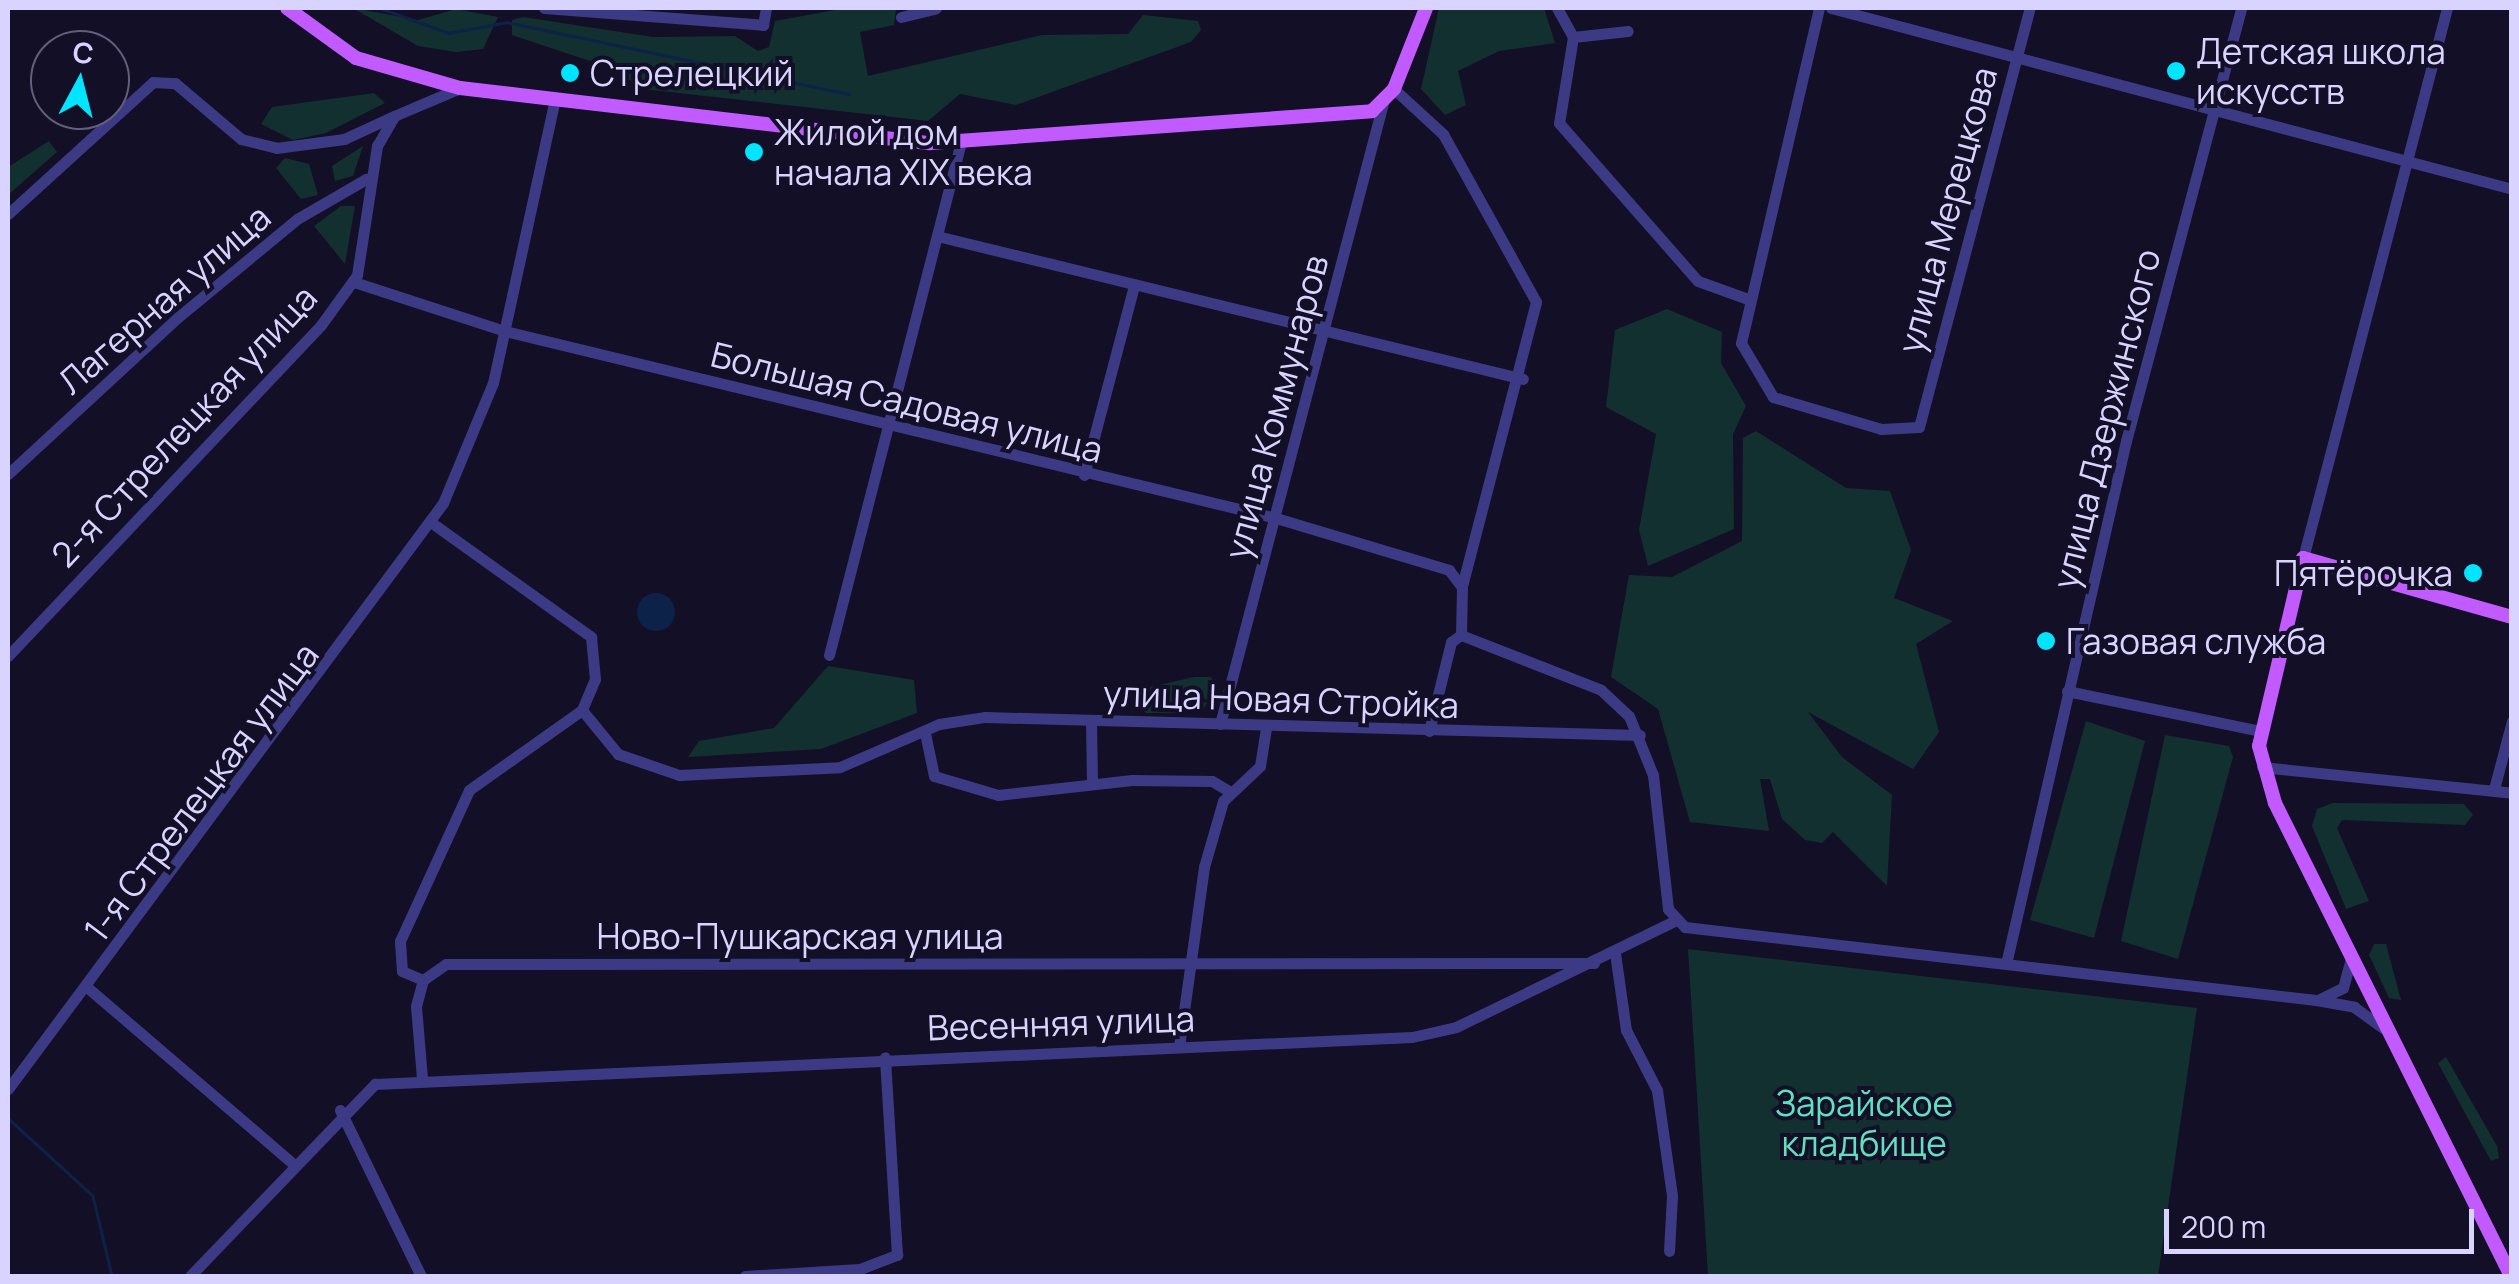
<!DOCTYPE html>
<html>
<head>
<meta charset="utf-8">
<style>
	body { margin:0 }
	#map { position:relative; width:2519px; height:1284px; overflow:hidden; background:#130f26; font-family:Manrope,sans-serif }
	div>[style] { position:absolute }
	[style*='--x'] { left:calc(var(--x)*1px); top:calc(var(--y)*1px); width:calc(var(--w)*1px); rotate:calc(var(--a)*1deg) }
	.green>* { inset:0; background:#12302f }
	.water>* { inset:0; background:#0c2248 }
	.round { border-radius:50% }
	.stream>* { height:2.5px; margin:-1.25px; padding:0 1.25px; transform-origin:1.25px; border-radius:1.25px; background:#0c2248 }
	.minor>* { height:11px; margin:-5.5px; padding:0 5.5px; transform-origin:5.5px; border-radius:5.5px; background:#3d3a85 }
	.major>* { height:14px; margin:-7px; padding:0 7px; transform-origin:7px; border-radius:7px; background:#c25bff }
	.dots>* { width:28px; height:28px; translate:-50% -50%; box-sizing:border-box; border:5px solid #130f26; border-radius:50% }
	span { translate:-50% -50%; white-space:nowrap; text-align:center; line-height:1.15; -webkit-text-stroke:8px #130f26; paint-order:stroke }
	.poi-label { font-size:35px; color:#d9d4ff }
	.left { translate:0 -50%; text-align:left }
	.right { translate:-100% -50%; text-align:right }
	.street-label { font-size:35px; color:#d9d4ff }
	.park-label { font-size:35px; color:#5fe0c0 }
	.frame { position:absolute; inset:0; border:10px solid #d9d4ff; pointer-events:none }
	.north { position:absolute; left:30px; top:30px; width:100px; height:100px; box-sizing:border-box; background:#130f26; border:2px solid #625e7d; border-radius:50%; rotate:7deg; font-size:28px; font-weight:700; line-height:40px; text-align:center; color:#d9d4ff }
	.north::after { content:''; display:block; margin:auto; width:35px; height:45px; background:#00e5ff; clip-path:polygon(50% 0,100% 100%,50% 72%,0 100%) }
	.scale { position:absolute; left:2164px; top:1209px; width:310px; height:45px; box-sizing:border-box; border:5px solid #d9d4ff; border-top:0; padding-left:12px; font-size:30px; line-height:35px; white-space:nowrap; color:#d9d4ff; -webkit-text-stroke:8px #130f26; paint-order:stroke }
</style>
</head>
<body>
<div id="map">
	<div class="green">
		<div style="clip-path:polygon(353px 8px,418px 20px,456px 9px,498px 17px,483px 49px,456px 52px,418px 46px)"></div>
		<div style="clip-path:polygon(846px 8px,896px 10px,894px 25px,860px 32px,868px 76px,1042px 35px,1128px 34px,1143px 15px,1198px 21px,1201px 30px,1191px 42px,1016px 105px,960px 94px,928px 121px,643px 89px,614px 69px,512px 35px,512px 20px,523px 17px,653px 37px,735px 36px,758px 51px,769px 47px,775px 21px)"></div>
		<div style="clip-path:polygon(1439px 8px,1544px 8px,1555px 43px,1499px 51px,1458px 71px,1466px 105px,1445px 115px,1421px 89px)"></div>
		<div style="clip-path:polygon(374px 93px,385px 103px,326px 133px,293px 140px,261px 124px,272px 107px)"></div>
		<div style="clip-path:polygon(49px 141px,57px 152px,8px 195px,8px 167px)"></div>
		<div style="clip-path:polygon(363px 146px,353px 176px,335px 181px,332px 166px)"></div>
		<div style="clip-path:polygon(285px 158px,309px 164px,318px 195px,301px 199px,276px 168px)"></div>
		<div style="clip-path:polygon(341px 206px,355px 206px,345px 264px,314px 226px)"></div>
		<div style="clip-path:polygon(1667px 309px,1722px 332px,1721px 363px,1746px 406px,1733px 434px,1734px 529px,1648px 566px,1639px 530px,1656px 434px,1606px 407px,1615px 330px)"></div>
		<div style="clip-path:polygon(1756px 431px,1846px 488px,1890px 491px,1911px 550px,1894px 598px,1953px 621px,1916px 644px,1939px 732px,1913px 769px,1808px 712px,1842px 757px,1892px 795px,1887px 886px,1833px 832px,1822px 843px,1805px 840px,1782px 819px,1770px 779px,1760px 779px,1769px 831px,1690px 822px,1658px 709px,1611px 677px,1629px 575px,1672px 577px,1742px 541px,1743px 438px)"></div>
		<div style="clip-path:polygon(828px 666px,914px 680px,917px 713px,821px 749px,688px 757px,699px 741px,774px 728px)"></div>
		<div style="clip-path:polygon(1194px 677px,1211px 677px,1216px 688px,1201px 713px,1146px 713px,1136px 704px,1141px 689px)"></div>
		<div style="clip-path:polygon(2086px 721px,2145px 741px,2094px 938px,2030px 920px)"></div>
		<div style="clip-path:polygon(2165px 735px,2229px 746px,2233px 757px,2178px 959px,2121px 941px)"></div>
		<div style="clip-path:polygon(2333px 803px,2464px 804px,2473px 815px,2465px 825px,2342px 820px,2337px 828px,2369px 901px,2346px 909px,2312px 826px,2317px 809px)"></div>
		<div style="clip-path:polygon(2374px 944px,2386px 944px,2401px 1000px,2389px 998px,2369px 955px)"></div>
		<div style="clip-path:polygon(1688px 949px,2197px 1008px,2158px 1276px,1708px 1276px)"></div>
		<div style="clip-path:polygon(2446px 1057px,2497px 1146px,2499px 1158px,2491px 1161px,2438px 1063px)"></div>
	</div>
	<div class="water">
		<div class="round" style="left:637px;top:593px;width:38px;height:38px"></div>
	</div>
	<div class="stream">
		<div style="--x:380;--y:8;--w:73;--a:19.9"></div>
		<div style="--x:449;--y:33;--w:59;--a:-10.7"></div>
		<div style="--x:507;--y:22;--w:350;--a:11.9"></div>
		<div style="--x:8;--y:1118;--w:115;--a:42.5"></div>
		<div style="--x:93;--y:1196;--w:82;--a:76.6"></div>
	</div>
	<div class="minor">
		<div style="--x:544;--y:8;--w:220;--a:4.4"></div>
		<div style="--x:763;--y:25;--w:17;--a:-80"></div>
		<div style="--x:1557;--y:8;--w:33;--a:61"></div>
		<div style="--x:1819;--y:8;--w:344;--a:103.1"></div>
		<div style="--x:1741;--y:343;--w:63;--a:59.3"></div>
		<div style="--x:1773;--y:397;--w:113;--a:16.5"></div>
		<div style="--x:1881;--y:429;--w:38;--a:-3"></div>
		<div style="--x:1919;--y:427;--w:433;--a:-75.2"></div>
		<div style="--x:1831;--y:8;--w:705;--a:14.88"></div>
		<div style="--x:901;--y:17;--w:36;--a:-14"></div>
		<div style="--x:1573;--y:37;--w:87;--a:99.2"></div>
		<div style="--x:1559;--y:123;--w:210;--a:48.7"></div>
		<div style="--x:1698;--y:281;--w:53;--a:19.8"></div>
		<div style="--x:1573;--y:37;--w:55;--a:-6.2"></div>
		<div style="--x:1394;--y:89;--w:67;--a:42.6"></div>
		<div style="--x:1443;--y:134;--w:192;--a:61"></div>
		<div style="--x:1536;--y:302;--w:294;--a:104.6"></div>
		<div style="--x:8;--y:214;--w:196;--a:-42.3"></div>
		<div style="--x:153;--y:82;--w:22;--a:3"></div>
		<div style="--x:175;--y:83;--w:87;--a:40.3"></div>
		<div style="--x:241;--y:139;--w:36;--a:14"></div>
		<div style="--x:276;--y:148;--w:69;--a:-7.5"></div>
		<div style="--x:344;--y:139;--w:55;--a:-24.7"></div>
		<div style="--x:937;--y:236;--w:603;--a:13.71"></div>
		<div style="--x:354;--y:282;--w:159;--a:18"></div>
		<div style="--x:505;--y:331;--w:793;--a:13.63"></div>
		<div style="--x:1276;--y:518;--w:181;--a:16.7"></div>
		<div style="--x:1449;--y:570;--w:21;--a:53"></div>
		<div style="--x:1462;--y:587;--w:48;--a:91.2"></div>
		<div style="--x:1461;--y:635;--w:150;--a:21.4"></div>
		<div style="--x:1601;--y:690;--w:38;--a:43"></div>
		<div style="--x:1629;--y:716;--w:64;--a:67.9"></div>
		<div style="--x:1653;--y:775;--w:135;--a:83.6"></div>
		<div style="--x:1668;--y:909;--w:25;--a:47"></div>
		<div style="--x:1685;--y:927;--w:635;--a:6.6"></div>
		<div style="--x:2316;--y:1000;--w:39;--a:10"></div>
		<div style="--x:2354;--y:1007;--w:36;--a:36"></div>
		<div style="--x:8;--y:474;--w:230;--a:-42.7"></div>
		<div style="--x:177;--y:318;--w:156;--a:-39.5"></div>
		<div style="--x:297;--y:219;--w:80;--a:-30.1"></div>
		<div style="--x:1084;--y:475;--w:196;--a:-75.2"></div>
		<div style="--x:432;--y:523;--w:196;--a:35.6"></div>
		<div style="--x:591;--y:637;--w:42;--a:84.6"></div>
		<div style="--x:595;--y:679;--w:34;--a:113"></div>
		<div style="--x:2303;--y:558;--w:569;--a:-75.33"></div>
		<div style="--x:829;--y:655;--w:530;--a:-75.57"></div>
		<div style="--x:8;--y:656;--w:456;--a:-46.6"></div>
		<div style="--x:321;--y:325;--w:62;--a:-54.2"></div>
		<div style="--x:357;--y:275;--w:131;--a:-81.2"></div>
		<div style="--x:377;--y:146;--w:34;--a:-60"></div>
		<div style="--x:394;--y:116;--w:72;--a:-23"></div>
		<div style="--x:2067;--y:691;--w:197;--a:11.7"></div>
		<div style="--x:582;--y:710;--w:57;--a:50.7"></div>
		<div style="--x:618;--y:754;--w:65;--a:19"></div>
		<div style="--x:679;--y:775;--w:161;--a:-2.8"></div>
		<div style="--x:840;--y:767;--w:108;--a:-23.5"></div>
		<div style="--x:939;--y:724;--w:47;--a:-8.7"></div>
		<div style="--x:985;--y:717;--w:655;--a:1.57"></div>
		<div style="--x:1091;--y:720;--w:61;--a:89.1"></div>
		<div style="--x:1220;--y:724;--w:642;--a:-75.29"></div>
		<div style="--x:1429;--y:731;--w:92;--a:-76.1"></div>
		<div style="--x:1451;--y:642;--w:12;--a:-35"></div>
		<div style="--x:925;--y:733;--w:44;--a:78.2"></div>
		<div style="--x:934;--y:776;--w:67;--a:16.5"></div>
		<div style="--x:998;--y:795;--w:135;--a:-6.4"></div>
		<div style="--x:1132;--y:780;--w:80;--a:0.7"></div>
		<div style="--x:1212;--y:781;--w:21;--a:31"></div>
		<div style="--x:2262;--y:767;--w:251;--a:5.9"></div>
		<div style="--x:2494;--y:789;--w:70;--a:-75.2"></div>
		<div style="--x:1615;--y:953;--w:78;--a:81.9"></div>
		<div style="--x:1626;--y:1030;--w:68;--a:62.7"></div>
		<div style="--x:1657;--y:1090;--w:107;--a:81.9"></div>
		<div style="--x:1672;--y:1196;--w:55;--a:93.1"></div>
		<div style="--x:2006;--y:964;--w:537;--a:-77.08"></div>
		<div style="--x:2126;--y:441;--w:448;--a:-75.1"></div>
		<div style="--x:423;--y:980;--w:23;--a:-157"></div>
		<div style="--x:402;--y:971;--w:30;--a:-94"></div>
		<div style="--x:400;--y:941;--w:166;--a:-65.4"></div>
		<div style="--x:469;--y:790;--w:138;--a:-35.3"></div>
		<div style="--x:88;--y:988;--w:269;--a:40.6"></div>
		<div style="--x:2320;--y:999;--w:25;--a:-26"></div>
		<div style="--x:2343;--y:988;--w:30;--a:-75"></div>
		<div style="--x:1179;--y:1047;--w:182;--a:-82.1"></div>
		<div style="--x:1204;--y:867;--w:69;--a:-73.9"></div>
		<div style="--x:1223;--y:801;--w:51;--a:-43.4"></div>
		<div style="--x:1260;--y:766;--w:39;--a:-81"></div>
		<div style="--x:422;--y:1078;--w:72;--a:-94.8"></div>
		<div style="--x:416;--y:1006;--w:27;--a:-75"></div>
		<div style="--x:423;--y:980;--w:28;--a:-35"></div>
		<div style="--x:446;--y:964;--w:1148;--a:-0.05"></div>
		<div style="--x:8;--y:1089;--w:730;--a:-53.41"></div>
		<div style="--x:443;--y:503;--w:130;--a:-67.4"></div>
		<div style="--x:493;--y:383;--w:291;--a:-77.7"></div>
		<div style="--x:340;--y:1110;--w:185;--a:64"></div>
		<div style="--x:190;--y:1276;--w:267;--a:-46.1"></div>
		<div style="--x:375;--y:1084;--w:1038;--a:-2.6"></div>
		<div style="--x:1412;--y:1037;--w:45;--a:-12.8"></div>
		<div style="--x:1456;--y:1027;--w:245;--a:-25.9"></div>
		<div style="--x:745;--y:1276;--w:115;--a:-3.5"></div>
		<div style="--x:860;--y:1269;--w:40;--a:-21"></div>
		<div style="--x:897;--y:1255;--w:198;--a:-93.5"></div>
	</div>
	<div class="major">
		<div style="--x:287;--y:8;--w:85;--a:35.9"></div>
		<div style="--x:356;--y:58;--w:108;--a:16.1"></div>
		<div style="--x:460;--y:88;--w:473;--a:6.7"></div>
		<div style="--x:930;--y:143;--w:443;--a:-4.1"></div>
		<div style="--x:1372;--y:111;--w:31;--a:-45"></div>
		<div style="--x:1394;--y:89;--w:87;--a:-68.4"></div>
		<div style="--x:2511;--y:1276;--w:529;--a:-116.52"></div>
		<div style="--x:2275;--y:803;--w:59;--a:-105.7"></div>
		<div style="--x:2259;--y:746;--w:193;--a:-76.8"></div>
		<div style="--x:2303;--y:558;--w:217;--a:15.8"></div>
	</div>
	<div class="dots">
		<div style="left:2176px;top:71px;background:#00e5ff"></div>
		<div style="left:570px;top:73px;background:#00e5ff"></div>
		<div style="left:754px;top:152px;background:#00e5ff"></div>
		<div style="left:2473px;top:573px;background:#00e5ff"></div>
		<div style="left:2046px;top:641px;background:#00e5ff"></div>
	</div>
	<div class="poi-label">
		<span class="left" style="left:2196px;top:71px">Детская школа<br>искусств</span>
		<span class="left" style="left:590px;top:73px">Стрелецкий</span>
		<span class="left" style="left:774px;top:152px">Жилой дом<br>начала XIX века</span>
		<span class="right" style="left:2453px;top:573px">Пятёрочка</span>
		<span class="left" style="left:2066px;top:641px">Газовая служба</span>
	</div>
	<div class="street-label">
		<span style="left:1947px;top:210px;rotate:-75deg">улица Мерецкова</span>
		<span style="left:164px;top:299px;rotate:-41deg">Лагерная улица</span>
		<span style="left:907px;top:402px;rotate:14deg">Большая Садовая улица</span>
		<span style="left:1276px;top:407px;rotate:-75deg">улица Коммунаров</span>
		<span style="left:2106px;top:419px;rotate:-76deg">улица Дзержинского</span>
		<span style="left:184px;top:426px;rotate:-47deg">2-я Стрелецкая улица</span>
		<span style="left:1281px;top:699px;rotate:2deg">улица Новая Стройка</span>
		<span style="left:201px;top:792px;rotate:-53deg">1-я Стрелецкая улица</span>
		<span style="left:800px;top:936px">Ново-Пушкарская улица</span>
		<span style="left:1061px;top:1023px;rotate:-2deg">Весенняя улица</span>
	</div>
	<div class="park-label">
		<span style="left:1864px;top:1123px">Зарайское<br>кладбище</span>
	</div>
	<div class="frame"></div>
	<div class="north">С</div>
	<div class="scale">200 m</div>
</div>
</body>
</html>
